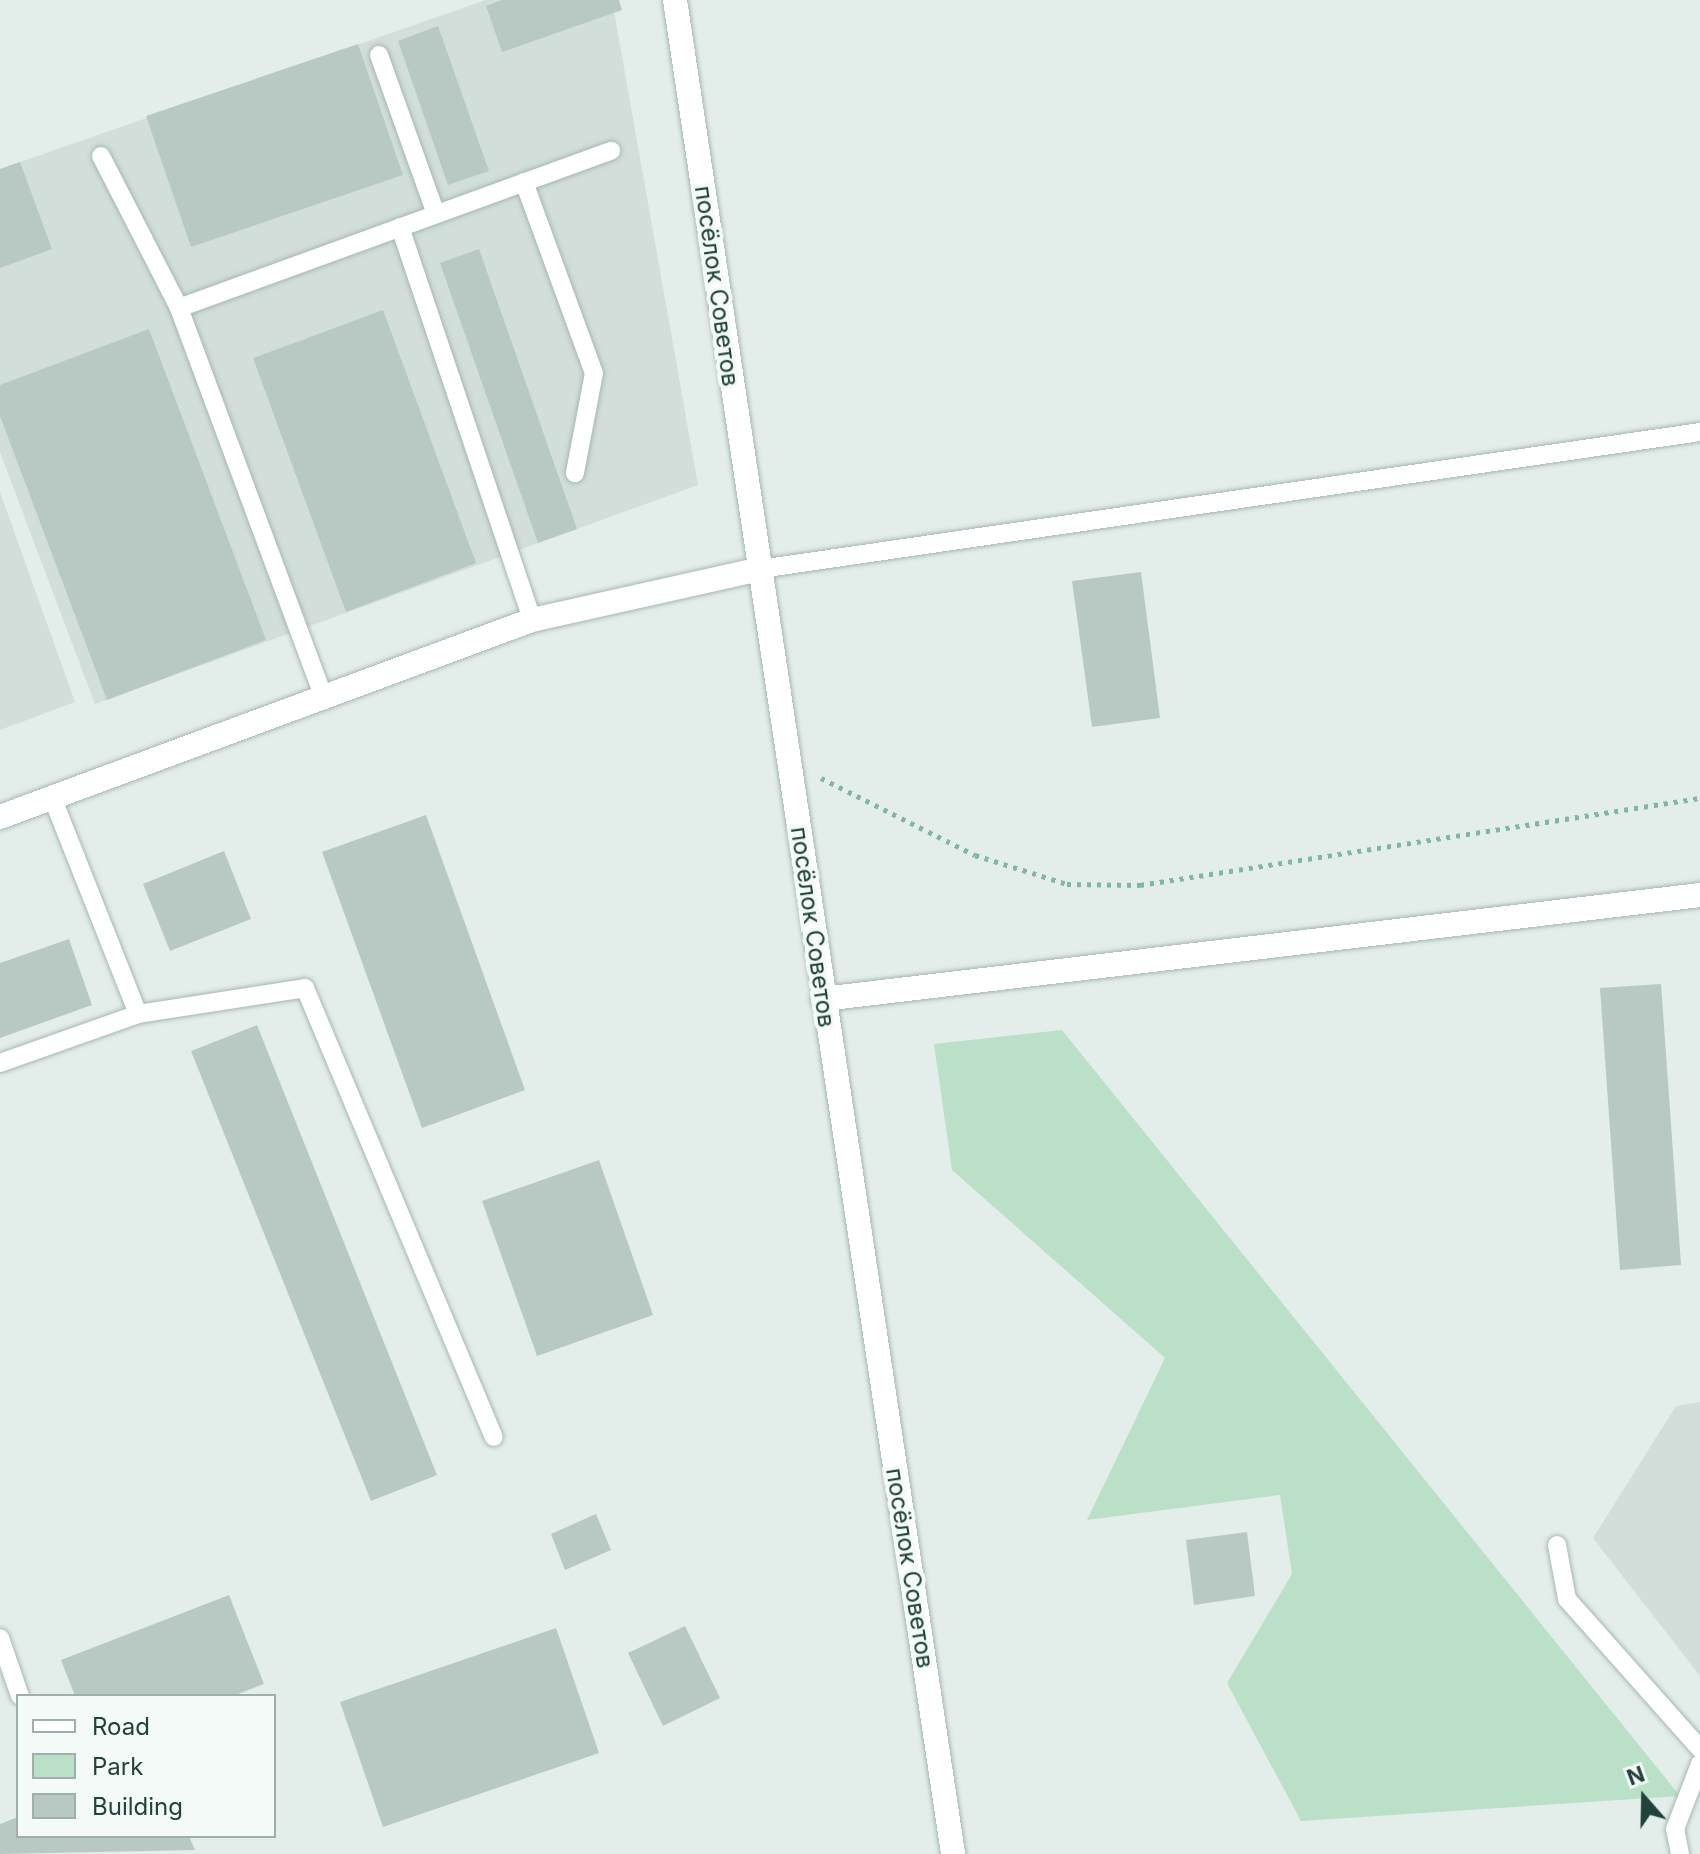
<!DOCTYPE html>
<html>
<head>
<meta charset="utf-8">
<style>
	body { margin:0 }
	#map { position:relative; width:1700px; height:1854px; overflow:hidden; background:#e3eeea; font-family:Inter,sans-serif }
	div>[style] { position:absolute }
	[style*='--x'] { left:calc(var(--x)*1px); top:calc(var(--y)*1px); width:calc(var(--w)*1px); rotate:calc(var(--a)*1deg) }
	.built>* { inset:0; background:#d1ded9 }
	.green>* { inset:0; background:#bae1c7 }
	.building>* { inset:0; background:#b8c9c3 }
	.path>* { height:5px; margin-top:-2.5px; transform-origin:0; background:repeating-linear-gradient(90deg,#80b5a7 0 4px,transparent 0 10px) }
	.roads { filter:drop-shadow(0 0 2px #a5b7b2) drop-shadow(0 0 2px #a5b7b2) }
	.service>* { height:18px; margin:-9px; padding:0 9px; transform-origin:9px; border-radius:9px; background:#fff }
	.minor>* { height:24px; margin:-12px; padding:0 12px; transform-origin:12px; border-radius:12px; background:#fff }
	span { translate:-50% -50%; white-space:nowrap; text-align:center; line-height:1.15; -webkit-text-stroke:8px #f4faf7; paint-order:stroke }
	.street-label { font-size:24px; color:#20423a }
	.legend { position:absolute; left:16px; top:1694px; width:260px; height:144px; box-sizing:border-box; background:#f4faf7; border:2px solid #9fb0ab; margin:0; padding:10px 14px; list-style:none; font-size:24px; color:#20423a }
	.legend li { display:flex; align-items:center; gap:16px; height:40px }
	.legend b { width:40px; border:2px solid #9fb0ab }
	.north { position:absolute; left:1604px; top:1758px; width:80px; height:80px; -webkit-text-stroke:6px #f4faf7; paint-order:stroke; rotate:340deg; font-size:22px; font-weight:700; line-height:32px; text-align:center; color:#20423a }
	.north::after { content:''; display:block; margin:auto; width:28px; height:36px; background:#20423a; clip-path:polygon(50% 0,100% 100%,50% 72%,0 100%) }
</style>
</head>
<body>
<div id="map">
	<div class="built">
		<div style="clip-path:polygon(486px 0,612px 0,698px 485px,95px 704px,0 452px,0 169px)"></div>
		<div style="clip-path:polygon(0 492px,75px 702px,0 730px)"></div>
		<div style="clip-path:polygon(1700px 1402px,1700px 1676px,1593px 1538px,1676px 1406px)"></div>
	</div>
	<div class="green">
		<div style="clip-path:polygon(1062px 1030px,1680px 1796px,1301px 1821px,1227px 1683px,1292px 1574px,1280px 1495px,1087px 1520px,1165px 1358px,952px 1170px,934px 1044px)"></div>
	</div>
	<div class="building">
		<div style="clip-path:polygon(502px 0,619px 0,622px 10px,502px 52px,486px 6px)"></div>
		<div style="clip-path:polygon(438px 26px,489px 171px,448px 185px,398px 41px)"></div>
		<div style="clip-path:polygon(358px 44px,403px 175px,191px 247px,146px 116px)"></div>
		<div style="clip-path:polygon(20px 162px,52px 249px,0 268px,0 169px)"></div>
		<div style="clip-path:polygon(479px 249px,577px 529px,538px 543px,440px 263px)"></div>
		<div style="clip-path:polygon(383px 310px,476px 563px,346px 612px,253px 358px)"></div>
		<div style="clip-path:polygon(149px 329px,266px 640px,107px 700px,0 416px,0 385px)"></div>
		<div style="clip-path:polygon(1141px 572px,1160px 718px,1092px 727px,1072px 581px)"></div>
		<div style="clip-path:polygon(426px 815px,525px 1090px,422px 1128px,322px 852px)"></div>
		<div style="clip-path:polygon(224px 851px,251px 919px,170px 951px,143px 884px)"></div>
		<div style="clip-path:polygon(69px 939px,92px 1005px,0 1038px,0 963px)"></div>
		<div style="clip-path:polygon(1661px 984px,1681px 1265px,1620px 1270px,1600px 988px)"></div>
		<div style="clip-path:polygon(257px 1025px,437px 1475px,371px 1501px,191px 1051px)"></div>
		<div style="clip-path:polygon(599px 1160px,653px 1315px,537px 1356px,482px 1201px)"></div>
		<div style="clip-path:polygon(596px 1514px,611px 1550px,565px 1570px,551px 1534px)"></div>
		<div style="clip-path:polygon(1247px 1532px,1255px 1596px,1194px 1605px,1186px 1540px)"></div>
		<div style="clip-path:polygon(229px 1595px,264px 1684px,233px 1696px,75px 1696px,61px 1660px)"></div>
		<div style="clip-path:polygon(685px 1626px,720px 1698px,663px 1726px,628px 1653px)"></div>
		<div style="clip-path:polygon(556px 1628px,599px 1753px,383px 1827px,340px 1702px)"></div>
		<div style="clip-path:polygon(18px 1817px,18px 1836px,189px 1836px,195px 1850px,0 1854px,0 1824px)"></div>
	</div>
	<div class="path">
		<div style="--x:821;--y:778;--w:172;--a:26.6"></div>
		<div style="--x:975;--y:855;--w:96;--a:17.5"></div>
		<div style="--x:1067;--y:884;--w:73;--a:0.8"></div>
		<div style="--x:1140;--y:885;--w:567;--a:-8.83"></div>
	</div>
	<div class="roads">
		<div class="service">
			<div style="--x:379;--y:55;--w:169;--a:70.3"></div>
			<div style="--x:101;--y:156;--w:171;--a:62.8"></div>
			<div style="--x:179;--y:308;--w:413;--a:69.6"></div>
			<div style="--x:524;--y:182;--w:203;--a:69.9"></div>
			<div style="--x:594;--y:373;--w:102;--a:100.8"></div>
			<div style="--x:400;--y:227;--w:415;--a:71.4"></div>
			<div style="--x:179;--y:308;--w:460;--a:-20"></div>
			<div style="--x:760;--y:569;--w:950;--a:-8.29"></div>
			<div style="--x:138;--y:1014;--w:169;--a:-8.8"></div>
			<div style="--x:305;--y:988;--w:487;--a:67.2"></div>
			<div style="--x:0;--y:1063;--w:146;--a:-19.5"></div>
			<div style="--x:138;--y:1014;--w:233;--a:-111.6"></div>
			<div style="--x:1557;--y:1545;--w:55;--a:79.5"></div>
			<div style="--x:1567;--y:1599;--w:200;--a:48.4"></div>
			<div style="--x:0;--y:1638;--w:61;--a:71"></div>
			<div style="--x:1680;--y:1854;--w:25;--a:-101"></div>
			<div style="--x:1675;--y:1829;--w:70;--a:-69"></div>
		</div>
		<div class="minor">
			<div style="--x:675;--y:0;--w:1875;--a:81.47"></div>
			<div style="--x:0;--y:817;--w:567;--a:-20.32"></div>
			<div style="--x:532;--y:620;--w:234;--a:-12.6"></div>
			<div style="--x:823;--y:999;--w:883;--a:-6.76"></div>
		</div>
	</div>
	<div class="street-label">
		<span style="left:717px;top:286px;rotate:82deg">посёлок Советов</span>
		<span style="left:813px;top:927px;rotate:82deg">посёлок Советов</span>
		<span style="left:910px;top:1568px;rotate:81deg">посёлок Советов</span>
	</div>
	<ul class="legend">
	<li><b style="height:10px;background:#fff"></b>Road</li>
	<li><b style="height:22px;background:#bae1c7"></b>Park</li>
	<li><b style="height:22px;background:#b8c9c3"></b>Building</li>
	</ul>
	<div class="north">N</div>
</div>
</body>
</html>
